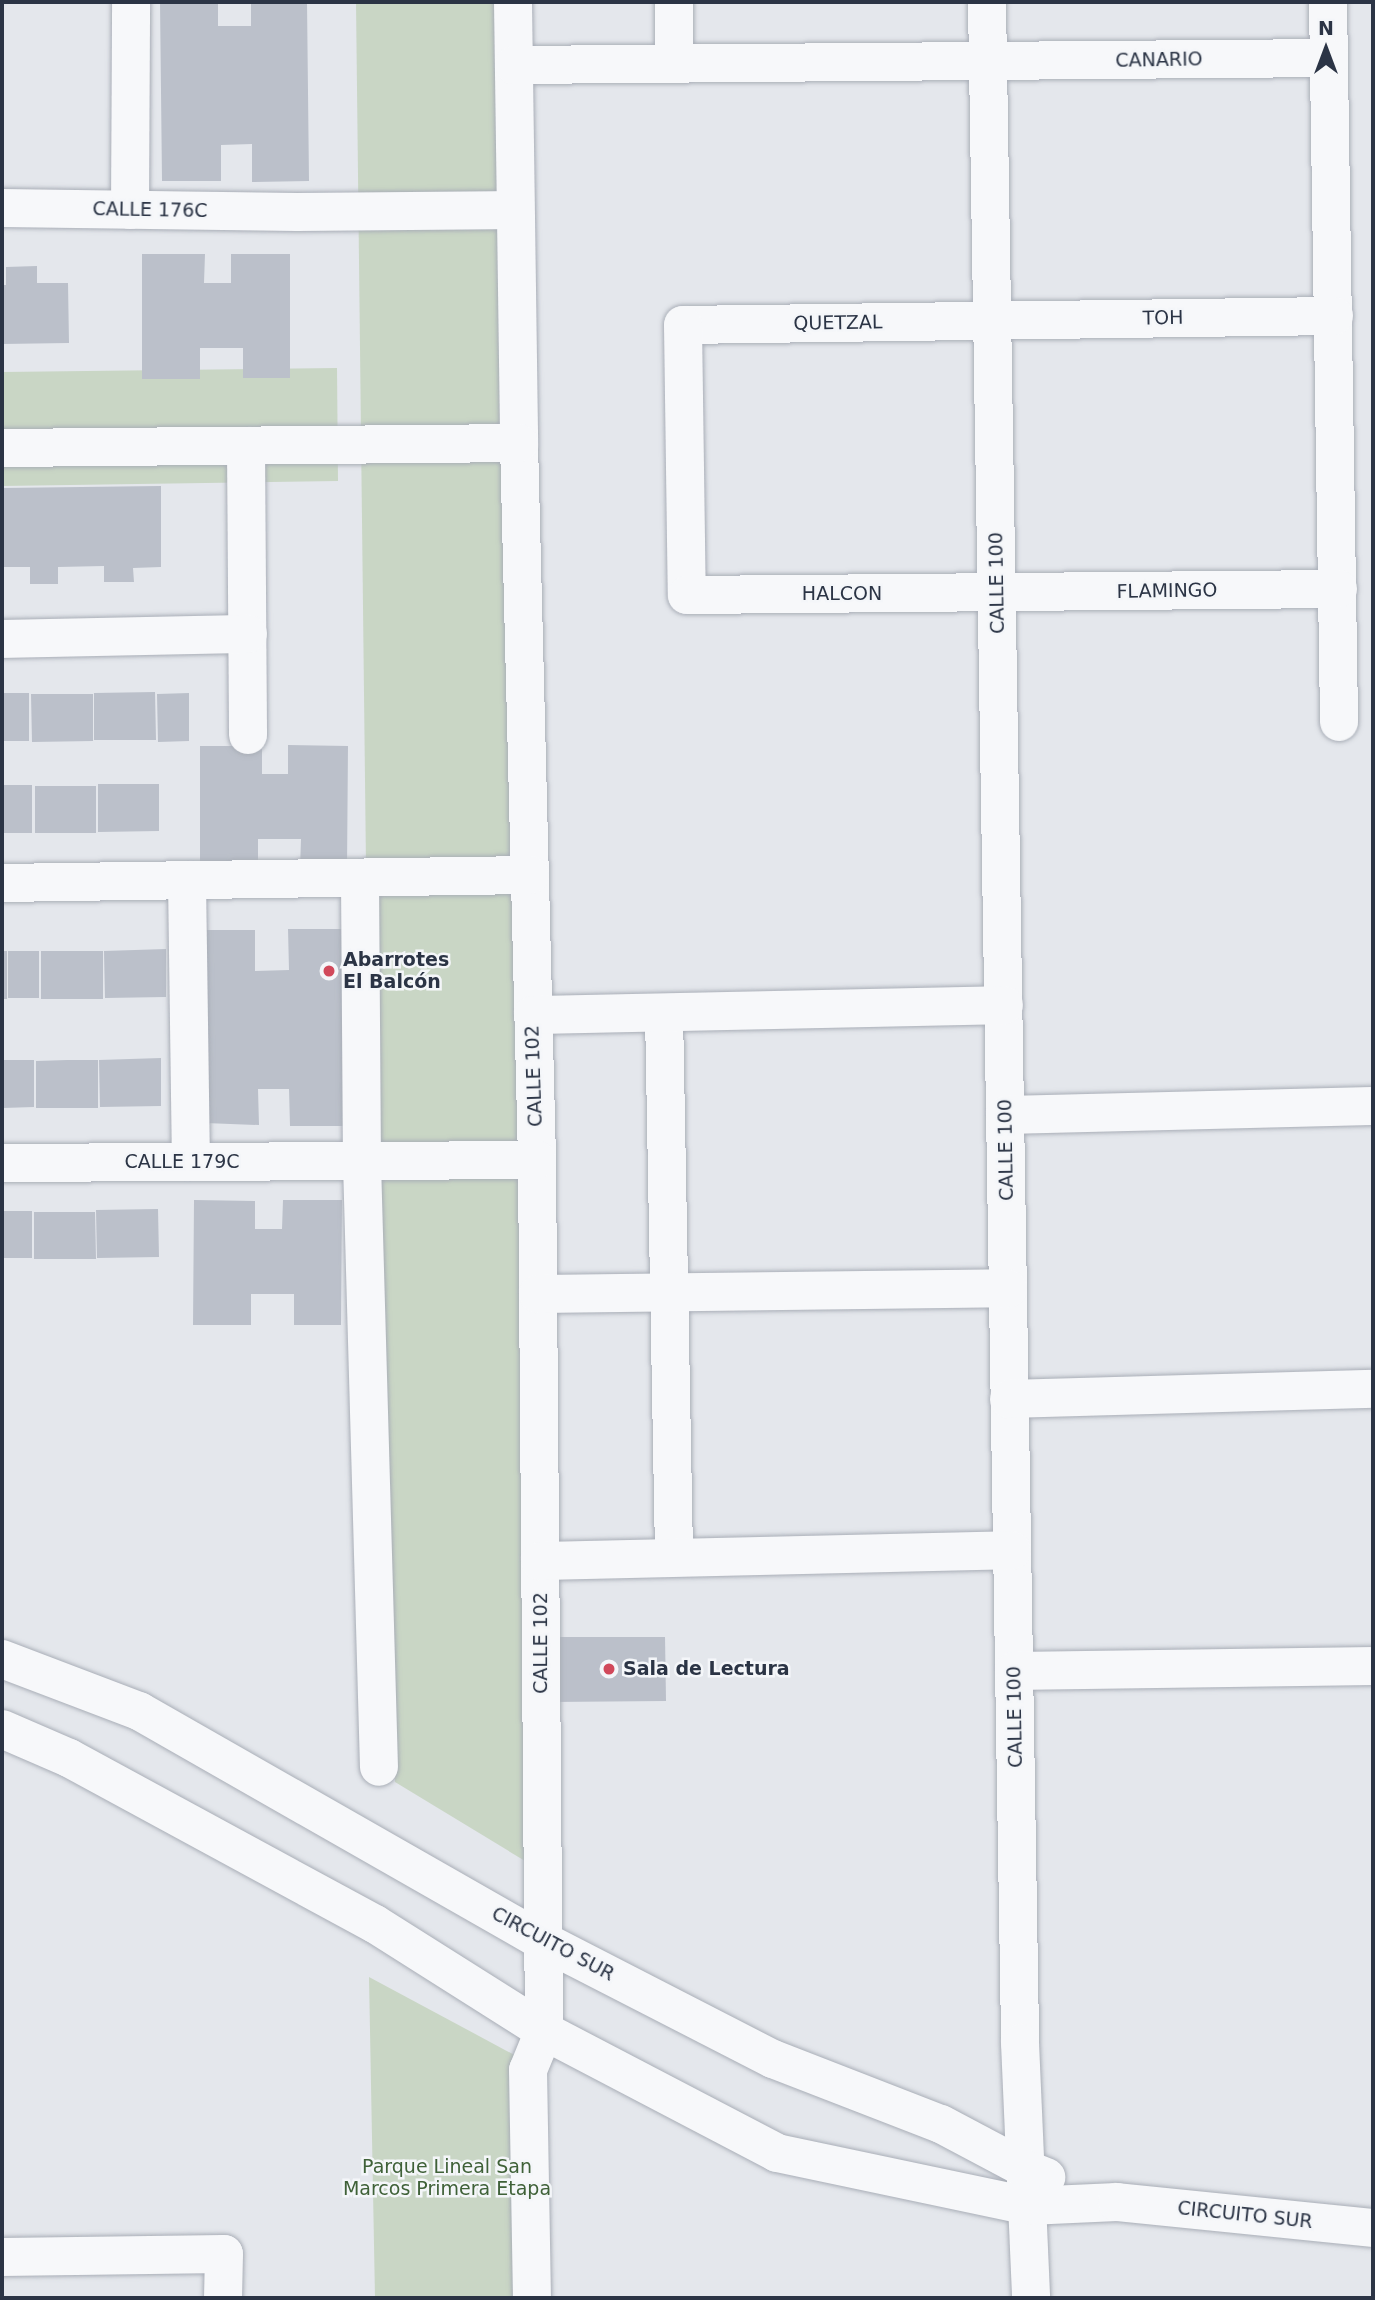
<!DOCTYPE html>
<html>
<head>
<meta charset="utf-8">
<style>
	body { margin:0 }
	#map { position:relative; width:1375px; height:2300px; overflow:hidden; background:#e4e7ec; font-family:"DejaVu Sans",sans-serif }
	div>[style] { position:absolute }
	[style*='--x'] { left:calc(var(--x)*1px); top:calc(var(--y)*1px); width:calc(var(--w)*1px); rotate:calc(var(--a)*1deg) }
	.green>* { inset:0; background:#c9d6c5 }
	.building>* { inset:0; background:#bbc0ca }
	.roads { filter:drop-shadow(0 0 2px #a9aeb7) drop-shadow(0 0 2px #a9aeb7) }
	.minor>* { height:38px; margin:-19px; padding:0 19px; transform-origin:19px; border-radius:19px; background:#f7f8fa }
	.dots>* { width:19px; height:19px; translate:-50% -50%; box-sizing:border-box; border:4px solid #f4f6f9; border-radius:50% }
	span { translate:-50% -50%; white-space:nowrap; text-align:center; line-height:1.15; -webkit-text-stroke:5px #f4f6f9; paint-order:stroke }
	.street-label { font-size:19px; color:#2b3445 }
	.poi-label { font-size:19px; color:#2b3445; font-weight:700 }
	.left { translate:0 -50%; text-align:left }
	.park-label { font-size:19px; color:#3f6138 }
	.frame { position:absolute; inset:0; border:4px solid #2b3445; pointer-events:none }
	.north { position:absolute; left:1291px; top:14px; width:70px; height:70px; -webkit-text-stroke:5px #f4f6f9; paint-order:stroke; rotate:0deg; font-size:19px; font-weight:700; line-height:28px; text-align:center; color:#2b3445 }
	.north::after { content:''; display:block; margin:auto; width:24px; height:32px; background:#2b3445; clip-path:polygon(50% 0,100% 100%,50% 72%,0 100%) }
</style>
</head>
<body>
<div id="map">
	<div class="green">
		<div style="clip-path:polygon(356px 2px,501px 2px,530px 1864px,395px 1782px,366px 866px)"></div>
		<div style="clip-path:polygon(337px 368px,338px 481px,2px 486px,2px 372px)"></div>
		<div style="clip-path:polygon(369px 1977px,520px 2058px,523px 2298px,375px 2298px)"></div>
	</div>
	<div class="building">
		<div style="clip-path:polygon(160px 2px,218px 2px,218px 26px,251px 26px,251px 2px,307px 2px,309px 181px,252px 182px,252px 144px,221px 145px,221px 181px,162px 181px)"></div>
		<div style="clip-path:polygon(142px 254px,205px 254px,204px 283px,231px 283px,231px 254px,290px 254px,290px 378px,243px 378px,243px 348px,200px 348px,200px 379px,142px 379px)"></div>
		<div style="clip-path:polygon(37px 266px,37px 283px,68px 283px,69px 343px,2px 344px,2px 285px,6px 285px,6px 267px)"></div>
		<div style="clip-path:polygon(161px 486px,161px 567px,133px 568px,134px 582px,104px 582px,104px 566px,58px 567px,58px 584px,30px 584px,30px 567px,2px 567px,2px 488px)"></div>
		<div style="clip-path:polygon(155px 692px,156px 740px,94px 740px,94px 693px)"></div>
		<div style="clip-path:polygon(2px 693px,29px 693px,29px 741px,2px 741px)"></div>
		<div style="clip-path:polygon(189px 693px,189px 741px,158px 742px,157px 694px)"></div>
		<div style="clip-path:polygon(31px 694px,93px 694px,93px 741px,32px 742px)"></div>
		<div style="clip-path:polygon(288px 745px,348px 746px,347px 869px,300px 869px,301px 839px,258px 839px,258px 871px,200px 870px,200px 746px,262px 746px,262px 774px,288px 774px)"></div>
		<div style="clip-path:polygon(98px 784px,159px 784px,159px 831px,98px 832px)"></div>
		<div style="clip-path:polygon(2px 785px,32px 785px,32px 833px,2px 833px)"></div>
		<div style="clip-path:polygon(35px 786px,96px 786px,96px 833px,35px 833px)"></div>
		<div style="clip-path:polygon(288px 929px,345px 929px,345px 1126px,290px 1126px,289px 1089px,258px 1089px,259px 1125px,205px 1123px,202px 930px,255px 930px,255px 971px,289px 970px)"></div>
		<div style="clip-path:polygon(166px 949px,166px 997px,105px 998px,104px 951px)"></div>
		<div style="clip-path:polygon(2px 951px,7px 951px,7px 999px,2px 999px)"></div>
		<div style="clip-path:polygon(8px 951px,39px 951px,39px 998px,8px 998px)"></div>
		<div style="clip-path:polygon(41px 951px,103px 951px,103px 999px,41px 999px)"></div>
		<div style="clip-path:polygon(161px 1058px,161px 1106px,100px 1107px,99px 1060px)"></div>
		<div style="clip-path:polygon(3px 1060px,34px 1060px,34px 1107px,3px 1108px)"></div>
		<div style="clip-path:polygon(67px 1060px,98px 1060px,98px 1108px,36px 1108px,36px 1061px)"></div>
		<div style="clip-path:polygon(194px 1200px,255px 1201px,255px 1229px,282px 1229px,283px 1200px,342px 1200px,341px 1325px,294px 1325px,294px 1294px,251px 1294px,251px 1325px,193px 1325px)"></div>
		<div style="clip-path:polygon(158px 1209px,159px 1257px,97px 1258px,96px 1210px)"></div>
		<div style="clip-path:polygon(2px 1211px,32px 1211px,32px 1258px,2px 1258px)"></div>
		<div style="clip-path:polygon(34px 1212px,95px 1212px,96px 1259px,34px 1259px)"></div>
		<div style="clip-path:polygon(552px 1637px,665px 1637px,666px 1701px,552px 1702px)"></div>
	</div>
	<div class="roads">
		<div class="minor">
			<div style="--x:513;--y:2;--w:441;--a:89.2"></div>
			<div style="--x:519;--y:443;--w:717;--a:88.56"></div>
			<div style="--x:537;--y:1160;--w:871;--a:89.54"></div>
			<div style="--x:544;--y:2031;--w:42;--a:112.3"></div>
			<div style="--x:528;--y:2070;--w:228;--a:89"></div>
			<div style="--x:987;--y:2;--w:2041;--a:89.07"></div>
			<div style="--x:1020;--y:2043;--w:255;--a:87.5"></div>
			<div style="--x:1328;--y:2;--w:720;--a:89.12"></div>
			<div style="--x:674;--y:63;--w:61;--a:-90"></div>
			<div style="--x:514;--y:65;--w:815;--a:-0.49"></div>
			<div style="--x:2;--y:208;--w:295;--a:0.8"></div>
			<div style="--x:297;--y:212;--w:218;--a:-0.5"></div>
			<div style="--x:130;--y:210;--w:208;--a:-89.7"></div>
			<div style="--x:1334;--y:316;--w:651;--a:179.21"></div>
			<div style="--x:683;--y:325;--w:270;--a:89.2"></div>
			<div style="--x:687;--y:595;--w:651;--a:-0.53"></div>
			<div style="--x:246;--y:446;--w:289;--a:89.6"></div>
			<div style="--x:2;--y:448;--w:517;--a:-0.55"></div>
			<div style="--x:2;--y:639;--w:246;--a:-1.2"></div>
			<div style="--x:360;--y:879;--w:284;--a:89.6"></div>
			<div style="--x:362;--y:1163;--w:604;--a:88.39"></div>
			<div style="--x:187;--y:880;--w:282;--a:89.2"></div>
			<div style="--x:2;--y:883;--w:528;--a:-0.87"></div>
			<div style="--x:664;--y:1013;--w:542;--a:88.94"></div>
			<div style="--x:533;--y:1015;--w:471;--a:-1.2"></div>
			<div style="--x:1005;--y:1115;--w:368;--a:-1.4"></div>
			<div style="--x:2;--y:1163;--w:535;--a:-0.32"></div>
			<div style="--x:538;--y:1294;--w:470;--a:-0.7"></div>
			<div style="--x:1009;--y:1399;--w:364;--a:-1.6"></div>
			<div style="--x:540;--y:1561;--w:472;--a:-1.3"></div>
			<div style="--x:2;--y:1659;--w:147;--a:20.8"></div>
			<div style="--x:139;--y:1711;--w:465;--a:29.7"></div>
			<div style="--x:543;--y:1941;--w:259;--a:27.2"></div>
			<div style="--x:773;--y:2059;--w:180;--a:21.2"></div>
			<div style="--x:941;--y:2124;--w:96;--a:27.9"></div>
			<div style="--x:1026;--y:2169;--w:22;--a:22"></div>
			<div style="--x:1014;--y:1671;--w:359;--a:-0.8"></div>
			<div style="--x:2;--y:1729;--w:73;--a:23.4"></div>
			<div style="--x:69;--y:1758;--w:348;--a:28.5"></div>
			<div style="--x:375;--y:1924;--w:200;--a:32.3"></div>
			<div style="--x:544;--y:2031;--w:263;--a:27.6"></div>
			<div style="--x:777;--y:2153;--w:257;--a:11.9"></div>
			<div style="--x:1028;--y:2206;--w:89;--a:-2.6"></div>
			<div style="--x:1117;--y:2202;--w:257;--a:5.8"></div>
			<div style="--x:2;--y:2257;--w:222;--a:-0.8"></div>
			<div style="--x:224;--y:2254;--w:44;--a:91.3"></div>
		</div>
	</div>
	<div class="dots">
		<div style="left:329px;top:971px;background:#d1495b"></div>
		<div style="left:609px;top:1669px;background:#d1495b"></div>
	</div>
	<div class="street-label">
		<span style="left:1159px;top:60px;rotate:-1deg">CANARIO</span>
		<span style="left:150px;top:210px;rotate:1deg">CALLE 176C</span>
		<span style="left:1163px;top:318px;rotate:-1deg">TOH</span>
		<span style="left:838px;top:323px;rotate:-1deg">QUETZAL</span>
		<span style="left:997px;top:583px;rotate:-91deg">CALLE 100</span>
		<span style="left:1167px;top:591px;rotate:-1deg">FLAMINGO</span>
		<span style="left:842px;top:594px">HALCON</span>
		<span style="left:534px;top:1076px;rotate:-92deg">CALLE 102</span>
		<span style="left:1006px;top:1150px;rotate:-91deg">CALLE 100</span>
		<span style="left:182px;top:1162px">CALLE 179C</span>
		<span style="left:541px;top:1643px;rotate:-90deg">CALLE 102</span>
		<span style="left:1015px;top:1717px;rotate:-91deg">CALLE 100</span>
		<span style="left:553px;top:1944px;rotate:28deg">CIRCUITO SUR</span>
		<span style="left:1245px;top:2215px;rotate:6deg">CIRCUITO SUR</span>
	</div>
	<div class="poi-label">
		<span class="left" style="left:343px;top:971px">Abarrotes<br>El Balcón</span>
		<span class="left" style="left:623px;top:1669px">Sala de Lectura</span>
	</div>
	<div class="park-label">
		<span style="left:447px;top:2178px">Parque Lineal San<br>Marcos Primera Etapa</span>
	</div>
	<div class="frame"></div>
	<div class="north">N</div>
</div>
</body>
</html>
